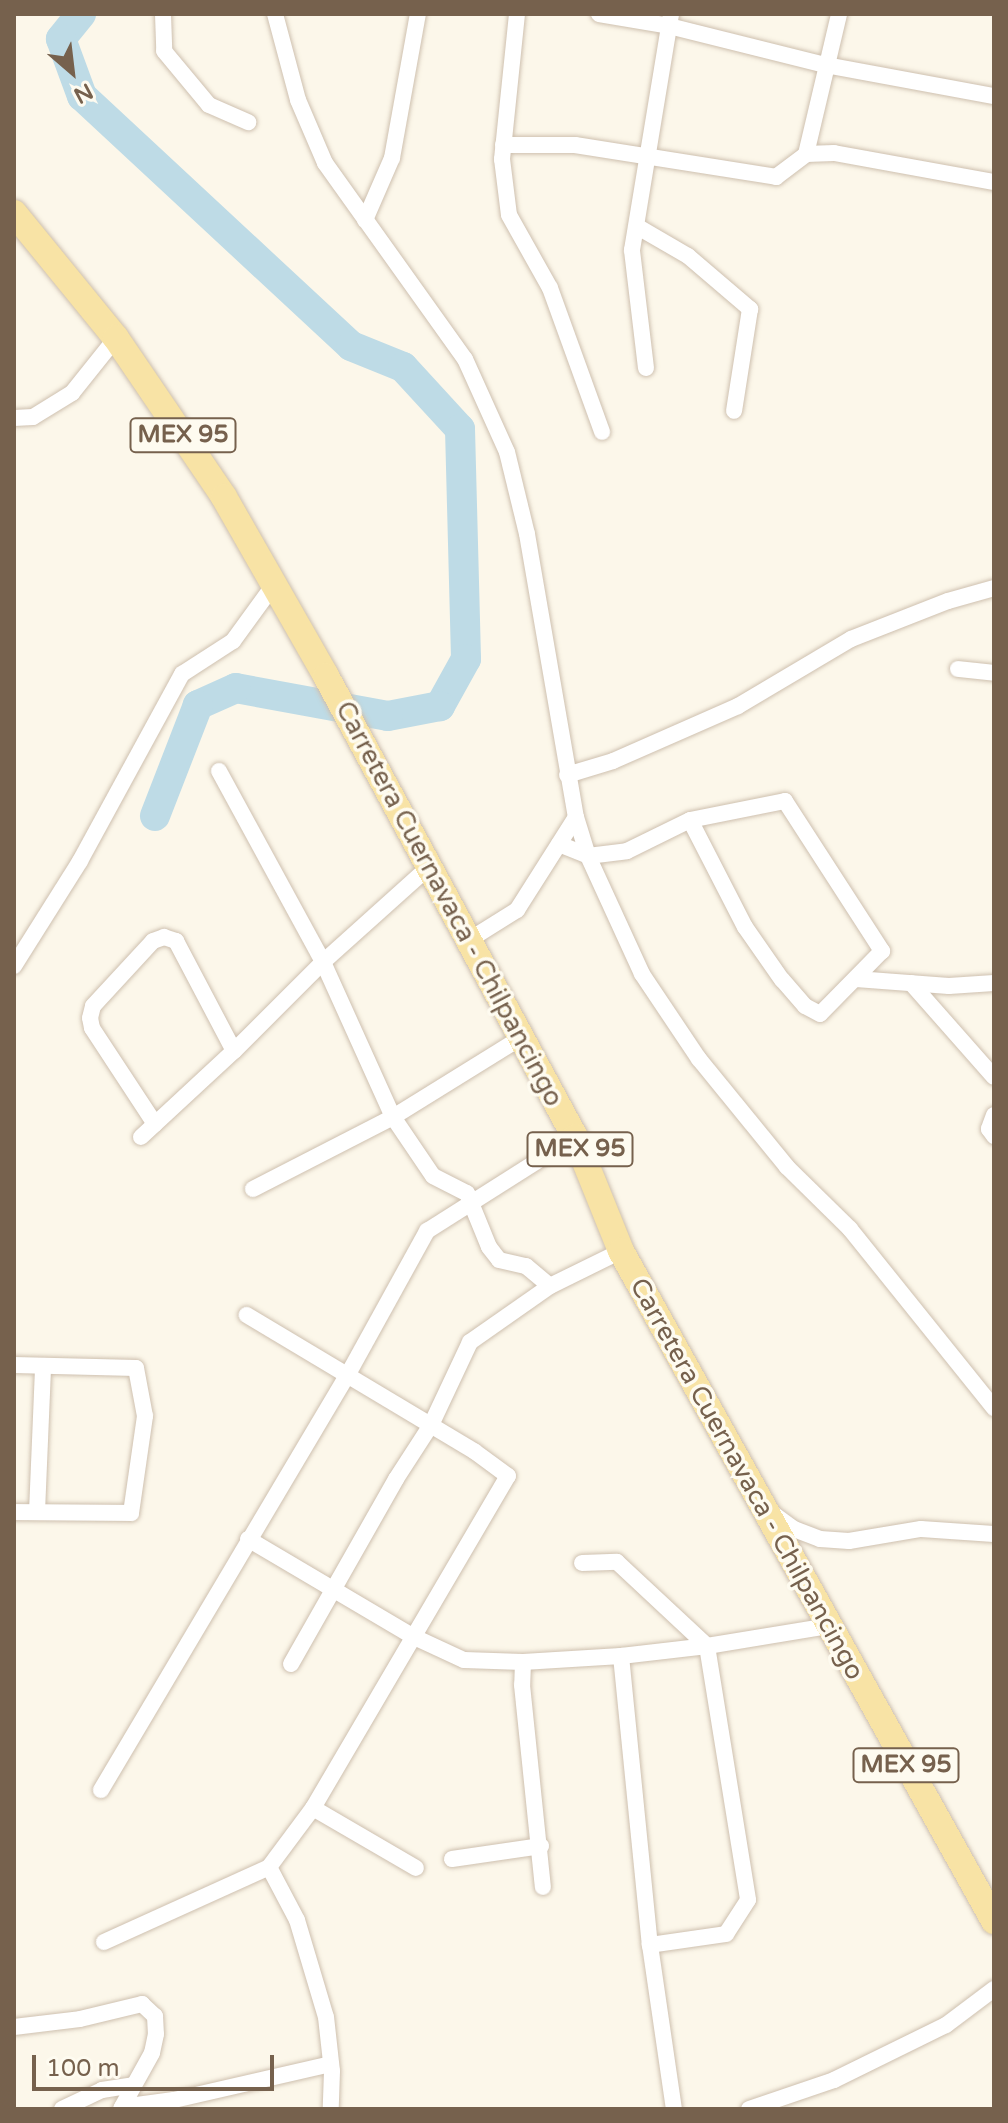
<!DOCTYPE html>
<html>
<head>
<meta charset="utf-8">
<style>
	body { margin:0 }
	#map { position:relative; width:1008px; height:2123px; overflow:hidden; background:#fcf7ea; font-family:"Varela Round",sans-serif }
	div>[style] { position:absolute }
	[style*='--x'] { left:calc(var(--x)*1px); top:calc(var(--y)*1px); width:calc(var(--w)*1px); rotate:calc(var(--a)*1deg) }
	.river>* { height:30px; margin:-15px; padding:0 15px; transform-origin:15px; border-radius:15px; background:#bedbe6 }
	.roads { filter:drop-shadow(0 0 2px #cec0af) drop-shadow(0 0 2px #cec0af) }
	.minor>* { height:16px; margin:-8px; padding:0 8px; transform-origin:8px; border-radius:8px; background:#fff }
	.primary>* { height:26px; margin:-13px; padding:0 13px; transform-origin:13px; border-radius:13px; background:#f8e3a5 }
	span { translate:-50% -50%; white-space:nowrap; text-align:center; line-height:1.15; -webkit-text-stroke:7px #fefbf0; paint-order:stroke }
	.shield-label span { padding:2px 6px; background:#fefbf0; border:2px solid; border-radius:6px; -webkit-text-stroke-width:0 }
	.shield-label { font-size:24px; color:#76614d; font-weight:700 }
	.street-label { font-size:26px; color:#76614d }
	.frame { position:absolute; inset:0; border:16px solid #76614d; pointer-events:none }
	.north { position:absolute; left:32px; top:32px; width:80px; height:80px; -webkit-text-stroke:6px #fefbf0; paint-order:stroke; rotate:152deg; font-size:22px; font-weight:700; line-height:32px; text-align:center; color:#76614d }
	.north::after { content:''; display:block; margin:auto; width:28px; height:36px; background:#76614d; clip-path:polygon(50% 0,100% 100%,50% 72%,0 100%) }
	.scale { position:absolute; left:32px; top:2055px; width:242px; height:36px; box-sizing:border-box; border:4px solid #76614d; border-top:0; padding-left:10px; font-size:24px; line-height:28px; white-space:nowrap; color:#76614d; -webkit-text-stroke:6px #fefbf0; paint-order:stroke }
</style>
</head>
<body>
<div id="map">
	<div class="river">
		<div style="--x:81;--y:14;--w:32;--a:129"></div>
		<div style="--x:61;--y:39;--w:61;--a:69.8"></div>
		<div style="--x:82;--y:96;--w:367;--a:42.9"></div>
		<div style="--x:351;--y:346;--w:56;--a:22"></div>
		<div style="--x:403;--y:367;--w:84;--a:47.4"></div>
		<div style="--x:460;--y:429;--w:230;--a:88.5"></div>
		<div style="--x:466;--y:659;--w:54;--a:119"></div>
		<div style="--x:440;--y:706;--w:53;--a:169.1"></div>
		<div style="--x:388;--y:716;--w:155;--a:-169.6"></div>
		<div style="--x:236;--y:688;--w:42;--a:155.9"></div>
		<div style="--x:198;--y:705;--w:119;--a:111.2"></div>
	</div>
	<div class="roads">
		<div class="minor">
			<div style="--x:163;--y:14;--w:37;--a:88"></div>
			<div style="--x:164;--y:51;--w:70;--a:50.2"></div>
			<div style="--x:209;--y:105;--w:43;--a:23.6"></div>
			<div style="--x:275;--y:14;--w:89;--a:75"></div>
			<div style="--x:298;--y:100;--w:69;--a:66.8"></div>
			<div style="--x:325;--y:163;--w:241;--a:54.5"></div>
			<div style="--x:465;--y:359;--w:102;--a:65.7"></div>
			<div style="--x:507;--y:452;--w:84;--a:76.3"></div>
			<div style="--x:527;--y:534;--w:287;--a:80.2"></div>
			<div style="--x:576;--y:817;--w:41;--a:72.9"></div>
			<div style="--x:588;--y:856;--w:130;--a:65.4"></div>
			<div style="--x:642;--y:974;--w:102;--a:56.2"></div>
			<div style="--x:699;--y:1059;--w:139;--a:50.8"></div>
			<div style="--x:787;--y:1167;--w:88;--a:44.5"></div>
			<div style="--x:850;--y:1229;--w:230;--a:51.2"></div>
			<div style="--x:517;--y:14;--w:146;--a:95.9"></div>
			<div style="--x:502;--y:159;--w:56;--a:82.9"></div>
			<div style="--x:509;--y:215;--w:84;--a:60.7"></div>
			<div style="--x:550;--y:288;--w:153;--a:70.1"></div>
			<div style="--x:599;--y:14;--w:71;--a:9.7"></div>
			<div style="--x:669;--y:26;--w:162;--a:14"></div>
			<div style="--x:826;--y:65;--w:171;--a:10.5"></div>
			<div style="--x:503;--y:145;--w:72;--a:0"></div>
			<div style="--x:575;--y:145;--w:204;--a:9"></div>
			<div style="--x:776;--y:177;--w:38;--a:-37"></div>
			<div style="--x:806;--y:154;--w:28;--a:-2"></div>
			<div style="--x:834;--y:153;--w:163;--a:10.3"></div>
			<div style="--x:806;--y:154;--w:144;--a:-76.7"></div>
			<div style="--x:365;--y:220;--w:68;--a:-66.5"></div>
			<div style="--x:392;--y:158;--w:146;--a:-79.8"></div>
			<div style="--x:638;--y:227;--w:58;--a:30.1"></div>
			<div style="--x:688;--y:256;--w:82;--a:40.5"></div>
			<div style="--x:750;--y:309;--w:103;--a:98.9"></div>
			<div style="--x:646;--y:368;--w:119;--a:-96.8"></div>
			<div style="--x:632;--y:250;--w:239;--a:-80.6"></div>
			<div style="--x:14;--y:418;--w:19;--a:-3"></div>
			<div style="--x:33;--y:417;--w:46;--a:-31.6"></div>
			<div style="--x:72;--y:393;--w:70;--a:-51.3"></div>
			<div style="--x:958;--y:669;--w:36;--a:6"></div>
			<div style="--x:219;--y:771;--w:217;--a:61.4"></div>
			<div style="--x:323;--y:962;--w:170;--a:65.7"></div>
			<div style="--x:393;--y:1117;--w:71;--a:55.9"></div>
			<div style="--x:433;--y:1176;--w:38;--a:27"></div>
			<div style="--x:467;--y:1193;--w:58;--a:67.8"></div>
			<div style="--x:489;--y:1247;--w:16;--a:52"></div>
			<div style="--x:499;--y:1260;--w:28;--a:13"></div>
			<div style="--x:526;--y:1266;--w:31;--a:40"></div>
			<div style="--x:550;--y:1286;--w:79;--a:-26.2"></div>
			<div style="--x:567;--y:775;--w:48;--a:-16.9"></div>
			<div style="--x:613;--y:761;--w:137;--a:-23.7"></div>
			<div style="--x:738;--y:706;--w:131;--a:-30.7"></div>
			<div style="--x:851;--y:639;--w:104;--a:-21.4"></div>
			<div style="--x:948;--y:601;--w:48;--a:-15.8"></div>
			<div style="--x:559;--y:844;--w:31;--a:22"></div>
			<div style="--x:588;--y:856;--w:39;--a:-7"></div>
			<div style="--x:627;--y:851;--w:70;--a:-26.2"></div>
			<div style="--x:690;--y:820;--w:97;--a:-11.3"></div>
			<div style="--x:785;--y:801;--w:179;--a:57.1"></div>
			<div style="--x:882;--y:951;--w:88;--a:134.5"></div>
			<div style="--x:820;--y:1014;--w:17;--a:-152"></div>
			<div style="--x:805;--y:1006;--w:35;--a:-131"></div>
			<div style="--x:782;--y:980;--w:65;--a:-124.9"></div>
			<div style="--x:745;--y:927;--w:120;--a:-117.2"></div>
			<div style="--x:469;--y:940;--w:57;--a:-32"></div>
			<div style="--x:517;--y:910;--w:110;--a:-57.6"></div>
			<div style="--x:14;--y:966;--w:124;--a:-57.8"></div>
			<div style="--x:80;--y:861;--w:213;--a:-61.4"></div>
			<div style="--x:182;--y:674;--w:61;--a:-32.9"></div>
			<div style="--x:233;--y:641;--w:68;--a:-54"></div>
			<div style="--x:856;--y:979;--w:93;--a:4.3"></div>
			<div style="--x:949;--y:986;--w:45;--a:-3.8"></div>
			<div style="--x:911;--y:983;--w:125;--a:48.6"></div>
			<div style="--x:994;--y:1115;--w:15;--a:110"></div>
			<div style="--x:989;--y:1129;--w:9;--a:54"></div>
			<div style="--x:155;--y:1124;--w:115;--a:-123.3"></div>
			<div style="--x:92;--y:1028;--w:10;--a:-101"></div>
			<div style="--x:90;--y:1018;--w:12;--a:-76"></div>
			<div style="--x:93;--y:1006;--w:88;--a:-47.3"></div>
			<div style="--x:153;--y:941;--w:12;--a:-20"></div>
			<div style="--x:164;--y:937;--w:13;--a:18"></div>
			<div style="--x:176;--y:941;--w:124;--a:62.2"></div>
			<div style="--x:141;--y:1137;--w:127;--a:-42.8"></div>
			<div style="--x:234;--y:1051;--w:126;--a:-45"></div>
			<div style="--x:323;--y:962;--w:142;--a:-41.9"></div>
			<div style="--x:253;--y:1189;--w:157;--a:-27.2"></div>
			<div style="--x:393;--y:1117;--w:152;--a:-31.8"></div>
			<div style="--x:14;--y:1365;--w:122;--a:1.4"></div>
			<div style="--x:136;--y:1368;--w:49;--a:79.4"></div>
			<div style="--x:145;--y:1416;--w:98;--a:98.2"></div>
			<div style="--x:131;--y:1513;--w:117;--a:-179.5"></div>
			<div style="--x:37;--y:1512;--w:146;--a:-87.6"></div>
			<div style="--x:772;--y:1513;--w:27;--a:36"></div>
			<div style="--x:794;--y:1529;--w:28;--a:21"></div>
			<div style="--x:820;--y:1539;--w:29;--a:4"></div>
			<div style="--x:849;--y:1541;--w:73;--a:-9.5"></div>
			<div style="--x:921;--y:1529;--w:73;--a:3.9"></div>
			<div style="--x:248;--y:1539;--w:191;--a:30.6"></div>
			<div style="--x:412;--y:1636;--w:57;--a:24.8"></div>
			<div style="--x:464;--y:1660;--w:59;--a:1.9"></div>
			<div style="--x:523;--y:1662;--w:98;--a:-3.5"></div>
			<div style="--x:621;--y:1656;--w:87;--a:-6.6"></div>
			<div style="--x:707;--y:1646;--w:124;--a:-9.3"></div>
			<div style="--x:582;--y:1563;--w:35;--a:-2"></div>
			<div style="--x:617;--y:1562;--w:123;--a:43"></div>
			<div style="--x:707;--y:1646;--w:257;--a:80.8"></div>
			<div style="--x:748;--y:1900;--w:40;--a:122.9"></div>
			<div style="--x:726;--y:1934;--w:77;--a:171.8"></div>
			<div style="--x:621;--y:1656;--w:290;--a:84.3"></div>
			<div style="--x:650;--y:1945;--w:166;--a:81.7"></div>
			<div style="--x:523;--y:1662;--w:23;--a:92"></div>
			<div style="--x:522;--y:1685;--w:203;--a:84.1"></div>
			<div style="--x:291;--y:1664;--w:213;--a:-60.4"></div>
			<div style="--x:396;--y:1479;--w:64;--a:-57.1"></div>
			<div style="--x:431;--y:1425;--w:92;--a:-64.8"></div>
			<div style="--x:470;--y:1342;--w:98;--a:-35"></div>
			<div style="--x:101;--y:1790;--w:482;--a:-59.3"></div>
			<div style="--x:347;--y:1376;--w:166;--a:-61.1"></div>
			<div style="--x:427;--y:1231;--w:175;--a:-32.4"></div>
			<div style="--x:313;--y:1808;--w:119;--a:30.2"></div>
			<div style="--x:452;--y:1859;--w:90;--a:-8.3"></div>
			<div style="--x:269;--y:1867;--w:60;--a:62.2"></div>
			<div style="--x:297;--y:1920;--w:101;--a:73.4"></div>
			<div style="--x:326;--y:2017;--w:54;--a:83.7"></div>
			<div style="--x:332;--y:2071;--w:38;--a:92"></div>
			<div style="--x:104;--y:1942;--w:181;--a:-24.4"></div>
			<div style="--x:269;--y:1867;--w:74;--a:-53.3"></div>
			<div style="--x:313;--y:1808;--w:385;--a:-59.6"></div>
			<div style="--x:508;--y:1476;--w:42;--a:-143.7"></div>
			<div style="--x:474;--y:1451;--w:265;--a:-149.1"></div>
			<div style="--x:14;--y:2027;--w:66;--a:-6.9"></div>
			<div style="--x:80;--y:2019;--w:64;--a:-13.6"></div>
			<div style="--x:142;--y:2004;--w:18;--a:43"></div>
			<div style="--x:155;--y:2016;--w:18;--a:87"></div>
			<div style="--x:156;--y:2034;--w:19;--a:102"></div>
			<div style="--x:152;--y:2053;--w:64;--a:119"></div>
			<div style="--x:122;--y:2107;--w:52;--a:-7.7"></div>
			<div style="--x:174;--y:2100;--w:161;--a:-12.9"></div>
			<div style="--x:62;--y:2109;--w:44;--a:-25.4"></div>
			<div style="--x:102;--y:2090;--w:30;--a:-9"></div>
			<div style="--x:749;--y:2109;--w:90;--a:-18.8"></div>
			<div style="--x:834;--y:2080;--w:125;--a:-26.2"></div>
			<div style="--x:946;--y:2025;--w:60;--a:-36.9"></div>
		</div>
		<div class="primary">
			<div style="--x:14;--y:213;--w:161;--a:50.8"></div>
			<div style="--x:116;--y:338;--w:192;--a:55.8"></div>
			<div style="--x:224;--y:497;--w:206;--a:60.3"></div>
			<div style="--x:326;--y:676;--w:524;--a:61.63"></div>
			<div style="--x:575;--y:1137;--w:123;--a:68"></div>
			<div style="--x:621;--y:1251;--w:767;--a:60.89"></div>
		</div>
	</div>
	<div class="shield-label">
		<span style="left:183px;top:435px">MEX 95</span>
		<span style="left:580px;top:1149px">MEX 95</span>
		<span style="left:906px;top:1765px">MEX 95</span>
	</div>
	<div class="street-label">
		<span style="left:449px;top:904px;rotate:62deg">Carretera Cuernavaca - Chilpancingo</span>
		<span style="left:747px;top:1479px;rotate:61deg">Carretera Cuernavaca - Chilpancingo</span>
	</div>
	<div class="frame"></div>
	<div class="north">N</div>
	<div class="scale">100 m</div>
</div>
</body>
</html>
